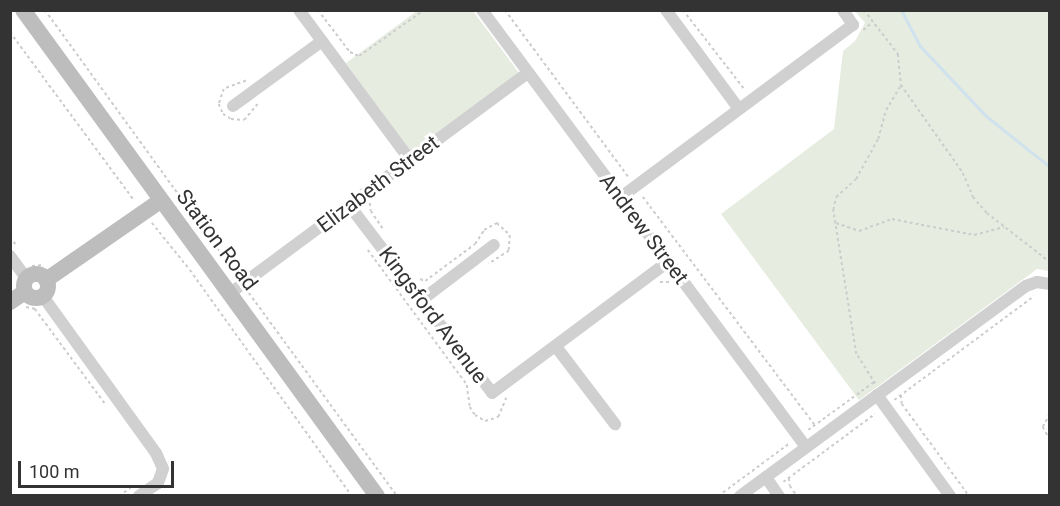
<!DOCTYPE html>
<html>
<head>
<meta charset="utf-8">
<style>
	body { margin:0 }
	#map { position:relative; width:1060px; height:506px; overflow:hidden; background:#fff; font-family:Roboto,sans-serif }
	div>[style] { position:absolute }
	[style*='--x'] { left:calc(var(--x)*1px); top:calc(var(--y)*1px); width:calc(var(--w)*1px); rotate:calc(var(--a)*1deg) }
	.green>* { inset:0; background:#e6ecdf }
	.stream>* { height:3px; margin:-1.5px; padding:0 1.5px; transform-origin:1.5px; border-radius:1.5px; background:#cfe2ee }
	.path>* { height:1.5px; margin-top:-0.75px; transform-origin:0; background:repeating-linear-gradient(90deg,#cdcdcd 0 3px,transparent 0 6px) }
	.street>* { height:12px; margin:-6px; padding:0 6px; transform-origin:6px; border-radius:6px; background:#d0d0d0 }
	.secondary>* { height:16px; margin:-8px; padding:0 8px; transform-origin:8px; border-radius:8px; background:#bdbdbd }
	.secondary>.ring { margin:-8px; padding:0; box-sizing:content-box; background:none; border:16px solid #bdbdbd; border-radius:50% }
	span { translate:-50% -50%; white-space:nowrap; text-align:center; line-height:1.15; -webkit-text-stroke:6px #fff; paint-order:stroke }
	.street-label { font-size:21px; color:#333 }
	.frame { position:absolute; inset:0; border:12px solid #333; pointer-events:none }
	.scale { position:absolute; left:18px; top:461px; width:156px; height:27px; box-sizing:border-box; border:3px solid #333; border-top:0; padding-left:8px; font-size:18px; line-height:21px; white-space:nowrap; color:#333; -webkit-text-stroke:4px #fff; paint-order:stroke }
</style>
</head>
<body>
<div id="map">
	<div class="green">
		<div style="clip-path:polygon(417px 11px,473px 11px,519px 73px,411px 152px,346px 63px)"></div>
		<div style="clip-path:polygon(855px 11px,1050px 11px,1049px 271px,1037px 269px,859px 400px,721px 214px,834px 129px,843px 51px,855px 41px,865px 23px)"></div>
	</div>
	<div class="stream">
		<div style="--x:901;--y:10;--w:41;--a:62.2"></div>
		<div style="--x:920;--y:46;--w:96;--a:46.7"></div>
		<div style="--x:986;--y:116;--w:82;--a:38.6"></div>
	</div>
	<div class="path">
		<div style="--x:45;--y:10;--w:326;--a:54.1"></div>
		<div style="--x:318;--y:10;--w:53;--a:52.7"></div>
		<div style="--x:350;--y:52;--w:10;--a:24"></div>
		<div style="--x:359;--y:56;--w:80;--a:-35.3"></div>
		<div style="--x:505;--y:10;--w:207;--a:53.5"></div>
		<div style="--x:683;--y:10;--w:101;--a:52.2"></div>
		<div style="--x:864;--y:10;--w:56;--a:52.3"></div>
		<div style="--x:898;--y:54;--w:31;--a:84"></div>
		<div style="--x:901;--y:85;--w:108;--a:54.8"></div>
		<div style="--x:963;--y:173;--w:26;--a:67"></div>
		<div style="--x:973;--y:197;--w:21;--a:49"></div>
		<div style="--x:987;--y:213;--w:80;--a:37.9"></div>
		<div style="--x:863;--y:30;--w:13;--a:-39"></div>
		<div style="--x:10;--y:32;--w:209;--a:53.6"></div>
		<div style="--x:246;--y:81;--w:23;--a:160"></div>
		<div style="--x:224;--y:89;--w:16;--a:108"></div>
		<div style="--x:219;--y:104;--w:11;--a:68"></div>
		<div style="--x:223;--y:114;--w:9;--a:32"></div>
		<div style="--x:231;--y:119;--w:13;--a:4"></div>
		<div style="--x:244;--y:120;--w:23;--a:-50"></div>
		<div style="--x:643;--y:197;--w:286;--a:53"></div>
		<div style="--x:370;--y:203;--w:8;--a:83"></div>
		<div style="--x:371;--y:211;--w:23;--a:56"></div>
		<div style="--x:152;--y:223;--w:60;--a:51"></div>
		<div style="--x:190;--y:270;--w:278;--a:54.4"></div>
		<div style="--x:836;--y:223;--w:24;--a:19"></div>
		<div style="--x:859;--y:231;--w:35;--a:-20"></div>
		<div style="--x:892;--y:219;--w:84;--a:11"></div>
		<div style="--x:974;--y:235;--w:31;--a:-15"></div>
		<div style="--x:10;--y:237;--w:11;--a:52"></div>
		<div style="--x:368;--y:250;--w:167;--a:53.7"></div>
		<div style="--x:467;--y:385;--w:22;--a:82"></div>
		<div style="--x:470;--y:407;--w:9;--a:58"></div>
		<div style="--x:475;--y:415;--w:12;--a:31"></div>
		<div style="--x:485;--y:421;--w:14;--a:-17"></div>
		<div style="--x:498;--y:417;--w:23;--a:-67"></div>
		<div style="--x:32;--y:266;--w:10;--a:-6"></div>
		<div style="--x:232;--y:270;--w:8;--a:7"></div>
		<div style="--x:420;--y:279;--w:5;--a:22"></div>
		<div style="--x:425;--y:281;--w:62;--a:-36.5"></div>
		<div style="--x:475;--y:244;--w:17;--a:-57"></div>
		<div style="--x:484;--y:230;--w:15;--a:-28"></div>
		<div style="--x:497;--y:223;--w:18;--a:43"></div>
		<div style="--x:510;--y:235;--w:16;--a:94"></div>
		<div style="--x:509;--y:251;--w:24;--a:147"></div>
		<div style="--x:660;--y:282;--w:10;--a:0"></div>
		<div style="--x:249;--y:293;--w:251;--a:53.9"></div>
		<div style="--x:26;--y:307;--w:10;--a:11"></div>
		<div style="--x:35;--y:309;--w:119;--a:53.5"></div>
		<div style="--x:875;--y:384;--w:36;--a:-122"></div>
		<div style="--x:856;--y:354;--w:146;--a:-99.1"></div>
		<div style="--x:833;--y:210;--w:13;--a:-77"></div>
		<div style="--x:836;--y:197;--w:27;--a:-42"></div>
		<div style="--x:856;--y:179;--w:46;--a:-61.2"></div>
		<div style="--x:878;--y:139;--w:30;--a:-75"></div>
		<div style="--x:886;--y:110;--w:29;--a:-59"></div>
		<div style="--x:901;--y:395;--w:9;--a:84"></div>
		<div style="--x:902;--y:404;--w:114;--a:53.9"></div>
		<div style="--x:894;--y:400;--w:174;--a:-36.6"></div>
		<div style="--x:1050;--y:414;--w:15;--a:118"></div>
		<div style="--x:1043;--y:427;--w:15;--a:62"></div>
		<div style="--x:808;--y:430;--w:82;--a:-36"></div>
		<div style="--x:789;--y:478;--w:8;--a:83"></div>
		<div style="--x:790;--y:486;--w:12;--a:55"></div>
		<div style="--x:783;--y:482;--w:114;--a:-36.5"></div>
		<div style="--x:119;--y:496;--w:14;--a:-36"></div>
		<div style="--x:718;--y:496;--w:89;--a:-36.4"></div>
	</div>
	<div class="street">
		<div style="--x:299;--y:10;--w:187;--a:53.5"></div>
		<div style="--x:482;--y:10;--w:544;--a:53.45"></div>
		<div style="--x:666;--y:10;--w:123;--a:53.6"></div>
		<div style="--x:233;--y:106;--w:110;--a:-36.1"></div>
		<div style="--x:621;--y:197;--w:289;--a:-36.6"></div>
		<div style="--x:853;--y:25;--w:18;--a:-124"></div>
		<div style="--x:349;--y:205;--w:236;--a:52.7"></div>
		<div style="--x:492;--y:393;--w:221;--a:-36.7"></div>
		<div style="--x:10;--y:256;--w:27;--a:54"></div>
		<div style="--x:229;--y:294;--w:372;--a:-36.5"></div>
		<div style="--x:42;--y:295;--w:195;--a:54.2"></div>
		<div style="--x:156;--y:453;--w:17;--a:66"></div>
		<div style="--x:163;--y:469;--w:15;--a:110"></div>
		<div style="--x:158;--y:483;--w:23;--a:146"></div>
		<div style="--x:423;--y:299;--w:89;--a:-37.3"></div>
		<div style="--x:557;--y:348;--w:96;--a:52.7"></div>
		<div style="--x:877;--y:395;--w:125;--a:54.1"></div>
		<div style="--x:766;--y:477;--w:23;--a:56"></div>
		<div style="--x:740;--y:496;--w:355;--a:-36.3"></div>
		<div style="--x:1026;--y:286;--w:12;--a:-20"></div>
		<div style="--x:1037;--y:282;--w:13;--a:9"></div>
	</div>
	<div class="secondary">
		<div style="--x:23;--y:10;--w:601;--a:53.93"></div>
		<div class="ring" style="left:24px;top:274px;width:8px;height:8px"></div>
		<div style="--x:46;--y:280;--w:139;--a:-34.7"></div>
		<div style="--x:10;--y:302;--w:18;--a:-34"></div>
	</div>
	<div class="street-label">
		<span style="left:378px;top:184px;rotate:-37deg">Elizabeth Street</span>
		<span style="left:644px;top:229px;rotate:53deg">Andrew Street</span>
		<span style="left:217px;top:240px;rotate:53deg">Station Road</span>
		<span style="left:433px;top:315px;rotate:53deg">Kingsford Avenue</span>
	</div>
	<div class="frame"></div>
	<div class="scale">100 m</div>
</div>
</body>
</html>
